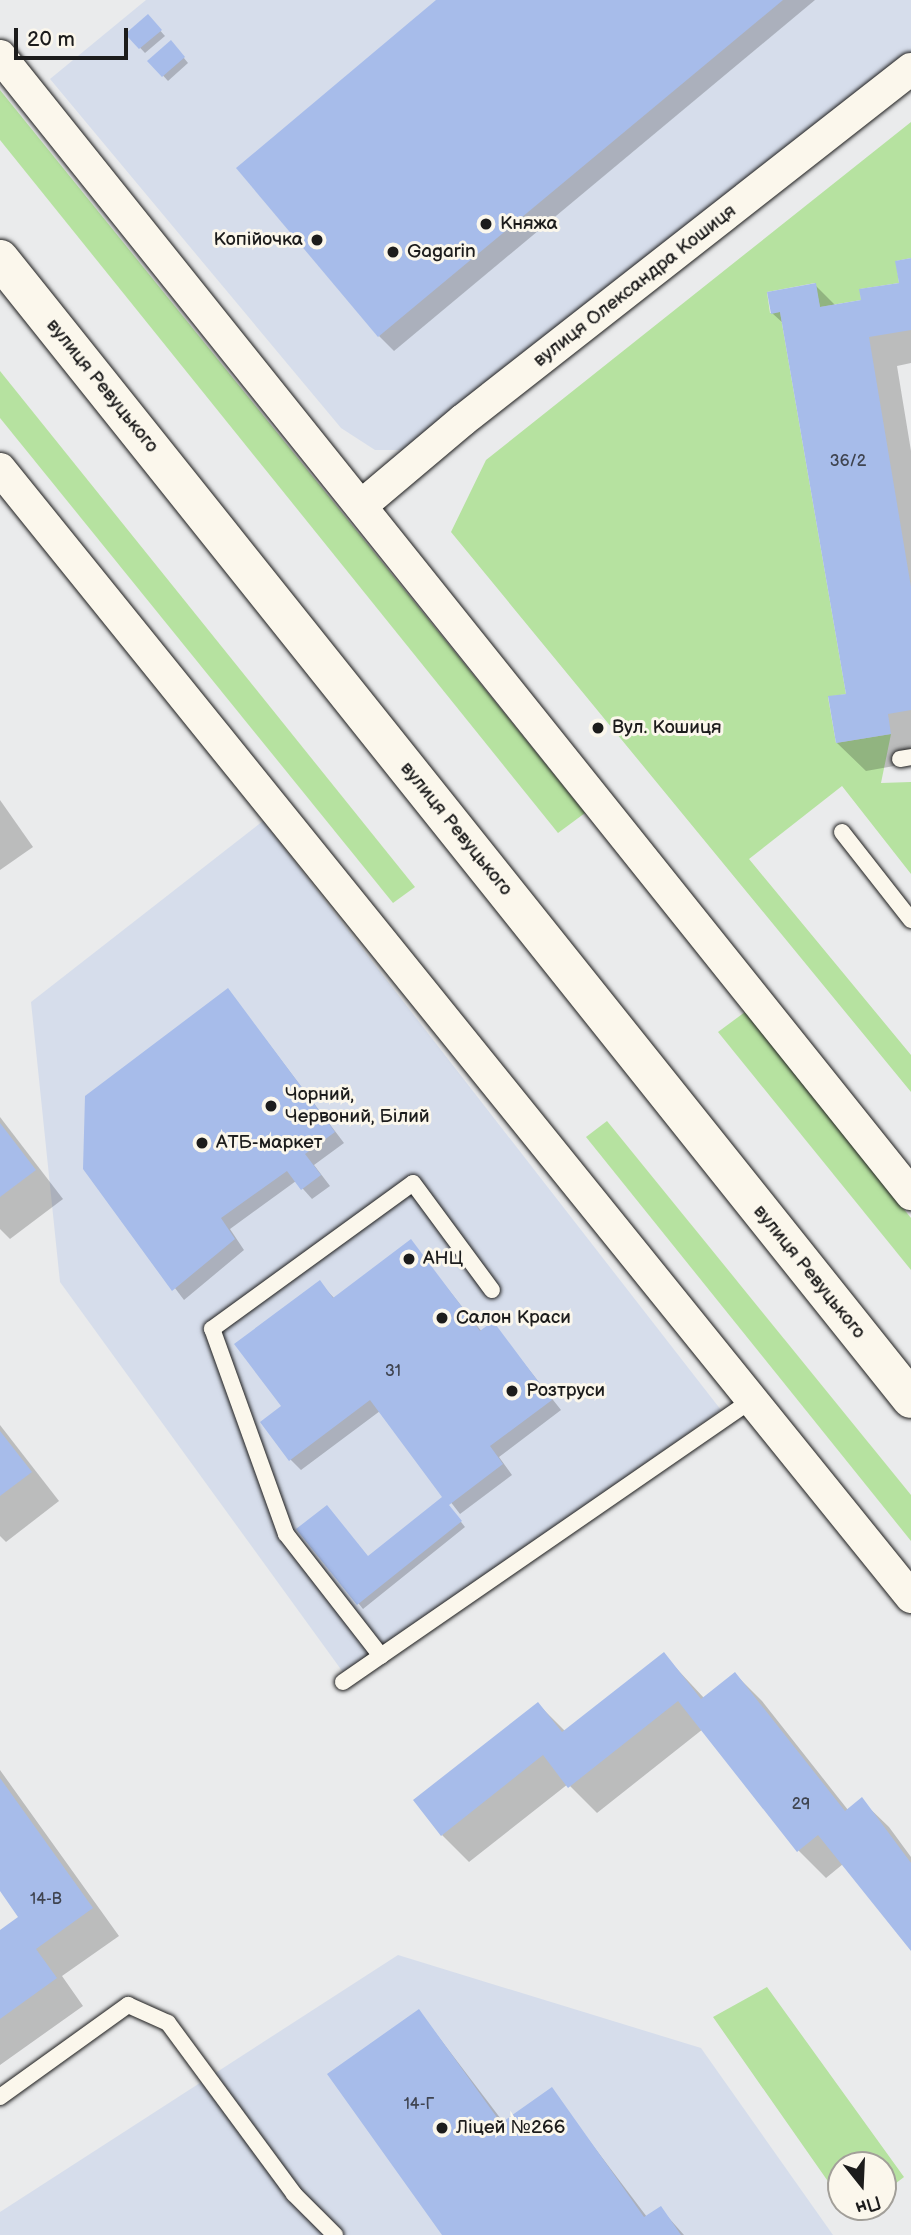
<!DOCTYPE html>
<html>
<head>
<meta charset="utf-8">
<style>
	body { margin:0 }
	#map { position:relative; width:911px; height:2235px; overflow:hidden; background:#eaebec; font-family:"Balsamiq Sans",sans-serif }
	div>[style] { position:absolute }
	[style*='--x'] { left:calc(var(--x)*1px); top:calc(var(--y)*1px); width:calc(var(--w)*1px); rotate:calc(var(--a)*1deg) }
	.built>* { inset:0; background:#d6ddeb }
	.green>* { inset:0; background:#b6e2a0 }
	.shadow>* { inset:0; background:#0003 }
	.building>* { inset:0; background:#a7bcea }
	.roads { filter:drop-shadow(0 0 2px #1c1c1c) drop-shadow(0 0 2px #1c1c1c) }
	.lane>* { height:16px; margin:-8px; padding:0 8px; transform-origin:8px; border-radius:8px; background:#fbf7ec }
	.street>* { height:32px; margin:-16px; padding:0 16px; transform-origin:16px; border-radius:16px; background:#fbf7ec }
	.secondary>* { height:38px; margin:-19px; padding:0 19px; transform-origin:19px; border-radius:19px; background:#fbf7ec }
	.dots>* { width:19px; height:19px; translate:-50% -50%; box-sizing:border-box; border:4px solid #fbf7ec; border-radius:50% }
	span { translate:-50% -50%; white-space:nowrap; text-align:center; line-height:1.15; -webkit-text-stroke:6px #fbf7ec; paint-order:stroke }
	.number-label { font-size:16px; color:#3f4450 }
	.number-label span { -webkit-text-stroke-width:0 }
	.poi-label { font-size:19px; color:#1c1c1c }
	.left { translate:0 -50%; text-align:left }
	.right { translate:-100% -50%; text-align:right }
	.street-label { font-size:19px; color:#1c1c1c }
	.north { position:absolute; left:827px; top:2151px; width:70px; height:70px; box-sizing:border-box; background:#fbf7ec; border:2px solid #a29f99; border-radius:50%; rotate:162deg; font-size:19px; font-weight:700; line-height:28px; text-align:center; color:#1c1c1c }
	.north::after { content:''; display:block; margin:auto; width:24px; height:32px; background:#1c1c1c; clip-path:polygon(50% 0,100% 100%,50% 72%,0 100%) }
	.scale { position:absolute; left:14px; top:28px; width:114px; height:32px; box-sizing:border-box; border:4px solid #1c1c1c; border-top:0; padding-left:9px; font-size:21px; line-height:24px; white-space:nowrap; color:#1c1c1c; -webkit-text-stroke:5px #fbf7ec; paint-order:stroke }
</style>
</head>
<body>
<div id="map">
	<div class="built">
		<div style="clip-path:polygon(146px 0,911px 0,911px 69px,463px 420px,403px 450px,375px 450px,341px 428px,50px 79px)"></div>
		<div style="clip-path:polygon(263px 821px,721px 1410px,345px 1675px,60px 1282px,31px 1002px)"></div>
		<div style="clip-path:polygon(398px 1955px,701px 2048px,833px 2235px,0 2235px,0 2212px)"></div>
	</div>
	<div class="green">
		<div style="clip-path:polygon(0 90px,585px 813px,558px 833px,0 140px)"></div>
		<div style="clip-path:polygon(911px 122px,911px 258px,896px 261px,899px 283px,860px 289px,861px 300px,820px 307px,815px 283px,767px 292px,770px 313px,780px 312px,846px 694px,828px 697px,836px 743px,891px 734px,881px 783px,911px 782px,911px 874px,842px 786px,749px 859px,911px 1055px,911px 1092px,451px 532px,486px 460px)"></div>
		<div style="clip-path:polygon(0 371px,415px 887px,393px 903px,0 418px)"></div>
		<div style="clip-path:polygon(745px 1012px,911px 1218px,911px 1270px,718px 1032px)"></div>
		<div style="clip-path:polygon(607px 1121px,911px 1495px,911px 1541px,586px 1137px)"></div>
		<div style="clip-path:polygon(767px 1987px,904px 2177px,883px 2193px,883px 2165px,841px 2165px,841px 2200px,713px 2017px)"></div>
	</div>
	<div class="shadow">
		<div style="clip-path:polygon(440px 0,815px 0,394px 351px,379px 336px)"></div>
		<div style="clip-path:polygon(148px 17px,165px 36px,145px 53px,128px 35px)"></div>
		<div style="clip-path:polygon(175px 47px,188px 63px,168px 81px,150px 61px)"></div>
		<div style="clip-path:polygon(911px 260px,911px 363px,897px 366px,911px 451px,911px 763px,866px 771px,837px 743px,848px 695px,784px 324px,772px 313px,815px 285px,836px 306px,863px 301px,901px 284px)"></div>
		<div style="clip-path:polygon(0 800px,33px 847px,0 870px)"></div>
		<div style="clip-path:polygon(228px 990px,344px 1143px,314px 1165px,330px 1186px,312px 1199px,296px 1181px,230px 1229px,244px 1250px,184px 1300px,84px 1168px)"></div>
		<div style="clip-path:polygon(0 1117px,63px 1199px,10px 1239px,0 1229px)"></div>
		<div style="clip-path:polygon(411px 1242px,482px 1332px,493px 1324px,561px 1410px,499px 1457px,512px 1475px,460px 1514px,380px 1411px,301px 1470px,290px 1459px,284px 1406px,319px 1282px,335px 1299px)"></div>
		<div style="clip-path:polygon(0 1425px,59px 1501px,6px 1542px,0 1536px)"></div>
		<div style="clip-path:polygon(447px 1504px,465px 1527px,363px 1609px,299px 1529px,368px 1558px)"></div>
		<div style="clip-path:polygon(664px 1655px,704px 1698px,735px 1674px,762px 1701px,848px 1810px,861px 1800px,889px 1827px,911px 1857px,911px 1950px,843px 1864px,826px 1878px,799px 1851px,703px 1729px,597px 1813px,568px 1784px,469px 1862px,442px 1835px,538px 1704px,566px 1732px)"></div>
		<div style="clip-path:polygon(0 1770px,119px 1936px,62px 1976px,83px 2006px,0 2065px,0 1932px,21px 1917px,0 1888px)"></div>
		<div style="clip-path:polygon(419px 2011px,504px 2123px,551px 2090px,647px 2217px,660px 2208px,684px 2235px,444px 2235px)"></div>
	</div>
	<div class="building">
		<div style="clip-path:polygon(436px 0,783px 0,378px 337px,236px 168px)"></div>
		<div style="clip-path:polygon(148px 14px,162px 30px,139px 49px,125px 34px)"></div>
		<div style="clip-path:polygon(171px 40px,185px 57px,162px 77px,147px 61px)"></div>
		<div style="clip-path:polygon(911px 258px,911px 330px,869px 337px,911px 587px,911px 710px,888px 714px,891px 734px,836px 743px,828px 696px,846px 694px,780px 312px,771px 314px,767px 292px,816px 283px,820px 307px,861px 300px,859px 289px,899px 283px,895px 261px)"></div>
		<div style="clip-path:polygon(228px 988px,335px 1132px,305px 1154px,321px 1175px,301px 1190px,287px 1171px,221px 1218px,235px 1239px,172px 1291px,83px 1169px,85px 1096px)"></div>
		<div style="clip-path:polygon(0 1123px,36px 1170px,0 1197px)"></div>
		<div style="clip-path:polygon(411px 1239px,480px 1331px,493px 1321px,552px 1400px,490px 1446px,503px 1464px,449px 1505px,462px 1521px,357px 1605px,296px 1529px,327px 1505px,368px 1556px,442px 1497px,370px 1400px,289px 1461px,260px 1422px,281px 1406px,234px 1344px,320px 1280px,333px 1298px)"></div>
		<div style="clip-path:polygon(0 1431px,32px 1472px,0 1496px)"></div>
		<div style="clip-path:polygon(664px 1652px,701px 1699px,735px 1672px,845px 1811px,862px 1797px,911px 1863px,911px 1951px,818px 1835px,797px 1852px,678px 1701px,568px 1788px,543px 1755px,441px 1836px,413px 1800px,538px 1702px,562px 1732px)"></div>
		<div style="clip-path:polygon(0 1778px,93px 1908px,36px 1949px,57px 1978px,0 2019px,0 1930px,18px 1917px,0 1891px)"></div>
		<div style="clip-path:polygon(419px 2009px,501px 2123px,552px 2087px,644px 2217px,661px 2206px,681px 2235px,442px 2235px,327px 2074px)"></div>
	</div>
	<div class="roads">
		<div class="lane">
			<div style="--x:900;--y:759;--w:11;--a:-10"></div>
			<div style="--x:842;--y:832;--w:112;--a:51.9"></div>
			<div style="--x:381;--y:1656;--w:155;--a:-127.9"></div>
			<div style="--x:286;--y:1534;--w:218;--a:-109.8"></div>
			<div style="--x:212;--y:1329;--w:248;--a:-36"></div>
			<div style="--x:413;--y:1183;--w:133;--a:53.6"></div>
			<div style="--x:343;--y:1682;--w:495;--a:-34.6"></div>
			<div style="--x:0;--y:2097;--w:158;--a:-35.7"></div>
			<div style="--x:128;--y:2005;--w:44;--a:24.2"></div>
			<div style="--x:168;--y:2023;--w:212;--a:53.6"></div>
			<div style="--x:294;--y:2194;--w:58;--a:45"></div>
		</div>
		<div class="street">
			<div style="--x:0;--y:56;--w:1458;--a:51.32"></div>
			<div style="--x:0;--y:469;--w:1450;--a:51.07"></div>
			<div style="--x:361;--y:506;--w:133;--a:-40.1"></div>
			<div style="--x:463;--y:420;--w:569;--a:-38.08"></div>
		</div>
		<div class="secondary">
			<div style="--x:0;--y:259;--w:1459;--a:51.37"></div>
		</div>
	</div>
	<div class="dots">
		<div style="left:486px;top:224px;background:#1c1c1c"></div>
		<div style="left:317px;top:240px;background:#1c1c1c"></div>
		<div style="left:393px;top:252px;background:#1c1c1c"></div>
		<div style="left:598px;top:728px;background:#1c1c1c"></div>
		<div style="left:271px;top:1106px;background:#1c1c1c"></div>
		<div style="left:202px;top:1143px;background:#1c1c1c"></div>
		<div style="left:409px;top:1259px;background:#1c1c1c"></div>
		<div style="left:442px;top:1318px;background:#1c1c1c"></div>
		<div style="left:512px;top:1391px;background:#1c1c1c"></div>
		<div style="left:442px;top:2128px;background:#1c1c1c"></div>
	</div>
	<div class="number-label">
		<span style="left:848px;top:462px">36/2</span>
		<span style="left:393px;top:1372px">31</span>
		<span style="left:801px;top:1805px">29</span>
		<span style="left:46px;top:1900px">14-В</span>
		<span style="left:419px;top:2105px">14-Г</span>
	</div>
	<div class="poi-label">
		<span class="left" style="left:500px;top:224px">Княжа</span>
		<span class="right" style="left:303px;top:240px">Копійочка</span>
		<span class="left" style="left:407px;top:252px">Gagarin</span>
		<span class="left" style="left:612px;top:728px">Вул. Кошиця</span>
		<span class="left" style="left:285px;top:1106px">Чорний,<br>Червоний, Білий</span>
		<span class="left" style="left:216px;top:1143px">АТБ-маркет</span>
		<span class="left" style="left:423px;top:1259px">АНЦ</span>
		<span class="left" style="left:456px;top:1318px">Салон Краси</span>
		<span class="left" style="left:526px;top:1391px">Розтруси</span>
		<span class="left" style="left:456px;top:2128px">Ліцей №266</span>
	</div>
	<div class="street-label">
		<span style="left:635px;top:286px;rotate:-38deg">вулиця Олександра Кошиця</span>
		<span style="left:102px;top:386px;rotate:51deg">вулиця Ревуцького</span>
		<span style="left:456px;top:829px;rotate:51deg">вулиця Ревуцького</span>
		<span style="left:809px;top:1272px;rotate:51deg">вулиця Ревуцького</span>
	</div>
	<div class="north">Пн</div>
	<div class="scale">20 m</div>
</div>
</body>
</html>
